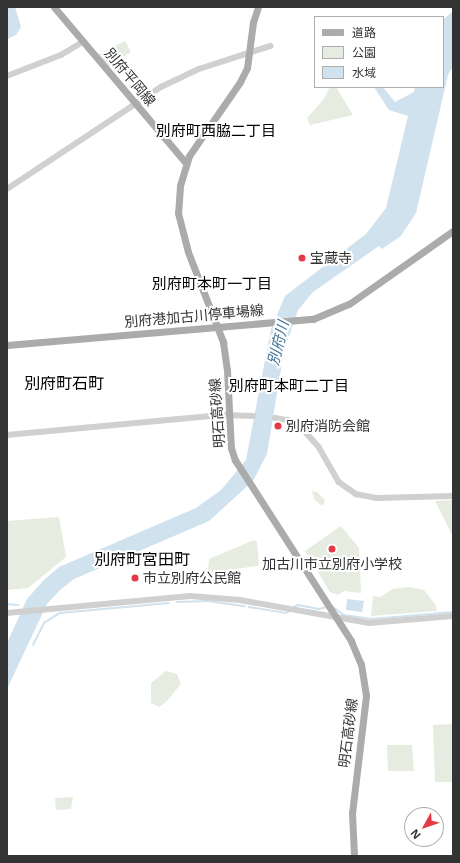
<!DOCTYPE html>
<html>
<head>
<meta charset="utf-8">
<style>
	body { margin:0 }
	#map { position:relative; width:460px; height:863px; overflow:hidden; background:#fff; font-family:"Open Sans","Noto Sans JP",sans-serif }
	div>[style] { position:absolute }
	[style*='--x'] { left:calc(var(--x)*1px); top:calc(var(--y)*1px); width:calc(var(--w)*1px); rotate:calc(var(--a)*1deg) }
	.green>* { inset:0; background:#e6ecdf }
	.water>* { inset:0; background:#cfe2ee }
	.stream>* { height:1.5px; margin:-0.75px; padding:0 0.75px; transform-origin:0.75px; border-radius:0.75px; background:#cfe2ee }
	.minor>* { height:5.5px; margin:-2.75px; padding:0 2.75px; transform-origin:2.75px; border-radius:2.75px; background:#d0d0d0 }
	.major>* { height:7px; margin:-3.5px; padding:0 3.5px; transform-origin:3.5px; border-radius:3.5px; background:#ababab }
	.dots>* { width:11px; height:11px; translate:-50% -50%; box-sizing:border-box; border:2px solid #fff; border-radius:50% }
	span { translate:-50% -50%; white-space:nowrap; text-align:center; line-height:1.15; -webkit-text-stroke:4px #fff; paint-order:stroke }
	.street-label { font-size:14px; color:#333 }
	.poi-label { font-size:14px; color:#333 }
	.left { translate:0 -50%; text-align:left }
	.neighbourhood-label { font-size:15px; color:#000 }
	.water-label { font-size:15px; color:#3f7597; font-style:italic }
	.quarter-label { font-size:16px; color:#000 }
	.frame { position:absolute; inset:0; border:8px solid #333; pointer-events:none }
	.legend { position:absolute; left:314px; top:16px; width:130px; height:72px; box-sizing:border-box; background:#fff; border:1px solid #adadad; margin:0; padding:5px 7px; list-style:none; font-size:12px; color:#333 }
	.legend li { display:flex; align-items:center; gap:8px; height:20px }
	.legend b { width:20px; border:1px solid #adadad }
	.north { position:absolute; left:404px; top:807px; width:40px; height:40px; box-sizing:border-box; background:#fff; border:1px solid #adadad; border-radius:50%; rotate:230deg; font-size:11px; font-weight:700; line-height:16px; text-align:center; color:#333 }
	.north::after { content:''; display:block; margin:auto; width:14px; height:18px; background:#e63946; clip-path:polygon(50% 0,100% 100%,50% 72%,0 100%) }
</style>
</head>
<body>
<div id="map">
	<div class="green">
		<div style="clip-path:polygon(125px 41px,131px 52px,109px 66px,113px 73px,97px 55px)"></div>
		<div style="clip-path:polygon(330px 87px,336px 87px,353px 115px,310px 125px,307px 118px,323px 100px)"></div>
		<div style="clip-path:polygon(312px 491px,317px 492px,324px 499px,325px 502px,322px 506px,314px 499px)"></div>
		<div style="clip-path:polygon(453px 500px,453px 537px,435px 501px)"></div>
		<div style="clip-path:polygon(59px 517px,66px 557px,28px 588px,7px 590px,7px 521px)"></div>
		<div style="clip-path:polygon(341px 526px,359px 548px,361px 593px,344px 591px,338px 595px,330px 592px,305px 551px)"></div>
		<div style="clip-path:polygon(254px 540px,257px 542px,259px 564px,257px 566px,212px 572px,208px 570px,209px 559px)"></div>
		<div style="clip-path:polygon(409px 587px,424px 590px,435px 604px,437px 611px,371px 616px,373px 596px,380px 597px,393px 589px)"></div>
		<div style="clip-path:polygon(166px 671px,177px 674px,181px 684px,166px 702px,159px 707px,151px 703px,151px 683px)"></div>
		<div style="clip-path:polygon(453px 724px,453px 782px,435px 782px,433px 725px)"></div>
		<div style="clip-path:polygon(387px 745px,412px 745px,414px 771px,388px 771px)"></div>
		<div style="clip-path:polygon(73px 797px,71px 809px,56px 810px,55px 798px)"></div>
	</div>
	<div class="water">
		<div style="clip-path:polygon(7px 7px,15px 7px,21px 27px,16px 35px,7px 39px)"></div>
		<div style="clip-path:polygon(453px 11px,453px 66px,448px 75px,416px 213px,401px 236px,382px 249px,379px 246px,313px 292px,298px 310px,284px 351px,267px 454px,253px 481px,209px 521px,74px 579px,60px 590px,47px 604px,7px 689px,7px 643px,27px 599px,43px 581px,59px 567px,196px 508px,221px 490px,246px 460px,271px 329px,285px 296px,366px 234px,386px 208px,408px 116px,389px 110px,374px 87px,383px 87px,395px 102px,414px 92px,415px 87px,443px 87px,443px 20px)"></div>
		<div style="clip-path:polygon(347px 599px,364px 601px,362px 612px,346px 610px)"></div>
	</div>
	<div class="stream">
		<div style="--x:177;--y:602;--w:31;--a:-2"></div>
		<div style="--x:208;--y:601;--w:37;--a:8"></div>
		<div style="--x:7;--y:604;--w:11;--a:5"></div>
		<div style="--x:332;--y:606;--w:15;--a:37"></div>
		<div style="--x:344;--y:615;--w:28;--a:8"></div>
		<div style="--x:372;--y:619;--w:81;--a:-4.9"></div>
		<div style="--x:249;--y:607;--w:37;--a:9"></div>
		<div style="--x:286;--y:613;--w:4;--a:-27"></div>
		<div style="--x:294;--y:607;--w:4;--a:-27"></div>
		<div style="--x:298;--y:605;--w:21;--a:11"></div>
		<div style="--x:319;--y:609;--w:8;--a:-14"></div>
		<div style="--x:33;--y:645;--w:25;--a:-63"></div>
		<div style="--x:44;--y:623;--w:19;--a:-32"></div>
		<div style="--x:60;--y:613;--w:109;--a:-5.2"></div>
	</div>
	<div class="minor">
		<div style="--x:7;--y:76;--w:58;--a:-21.3"></div>
		<div style="--x:61;--y:55;--w:26;--a:-31"></div>
		<div style="--x:7;--y:189;--w:185;--a:-33.5"></div>
		<div style="--x:161;--y:87;--w:42;--a:-25.3"></div>
		<div style="--x:199;--y:69;--w:75;--a:-17.9"></div>
		<div style="--x:275;--y:418;--w:13;--a:9"></div>
		<div style="--x:288;--y:420;--w:15;--a:28"></div>
		<div style="--x:301;--y:427;--w:27;--a:48"></div>
		<div style="--x:319;--y:447;--w:40;--a:60.3"></div>
		<div style="--x:339;--y:482;--w:21;--a:35"></div>
		<div style="--x:356;--y:494;--w:20;--a:11"></div>
		<div style="--x:376;--y:498;--w:77;--a:-1.5"></div>
		<div style="--x:7;--y:435;--w:218;--a:-5.3"></div>
		<div style="--x:224;--y:415;--w:29;--a:2"></div>
		<div style="--x:7;--y:613;--w:184;--a:-5.3"></div>
		<div style="--x:190;--y:596;--w:50;--a:4.6"></div>
		<div style="--x:240;--y:600;--w:131;--a:10.1"></div>
		<div style="--x:369;--y:623;--w:84;--a:-4.8"></div>
	</div>
	<div class="major">
		<div style="--x:54;--y:7;--w:204;--a:49.8"></div>
		<div style="--x:258;--y:7;--w:16;--a:108"></div>
		<div style="--x:253;--y:22;--w:46;--a:97.4"></div>
		<div style="--x:247;--y:68;--w:16;--a:117"></div>
		<div style="--x:240;--y:82;--w:90;--a:124.6"></div>
		<div style="--x:189;--y:156;--w:31;--a:107"></div>
		<div style="--x:180;--y:186;--w:27;--a:94"></div>
		<div style="--x:178;--y:213;--w:40;--a:75.6"></div>
		<div style="--x:188;--y:252;--w:97;--a:68.7"></div>
		<div style="--x:223;--y:342;--w:28;--a:82"></div>
		<div style="--x:227;--y:370;--w:78;--a:87.1"></div>
		<div style="--x:231;--y:448;--w:13;--a:72"></div>
		<div style="--x:235;--y:460;--w:215;--a:57.3"></div>
		<div style="--x:351;--y:641;--w:25;--a:67"></div>
		<div style="--x:361;--y:664;--w:32;--a:81"></div>
		<div style="--x:366;--y:696;--w:118;--a:96.8"></div>
		<div style="--x:352;--y:813;--w:43;--a:87.3"></div>
		<div style="--x:7;--y:345;--w:307;--a:-4.9"></div>
		<div style="--x:313;--y:319;--w:39;--a:-23"></div>
		<div style="--x:349;--y:304;--w:127;--a:-35.1"></div>
	</div>
	<div class="dots">
		<div style="left:302px;top:258px;background:#e63946"></div>
		<div style="left:278px;top:426px;background:#e63946"></div>
		<div style="left:332px;top:549px;background:#e63946"></div>
		<div style="left:135px;top:578px;background:#e63946"></div>
	</div>
	<div class="street-label">
		<span style="left:130px;top:77px;rotate:50deg">別府平岡線</span>
		<span style="left:194px;top:316px;rotate:-5deg">別府港加古川停車場線</span>
		<span style="left:217px;top:413px;rotate:-94deg">明石高砂線</span>
		<span style="left:348px;top:733px;rotate:-83deg">明石高砂線</span>
	</div>
	<div class="poi-label">
		<span class="left" style="left:310px;top:258px">宝蔵寺</span>
		<span class="left" style="left:286px;top:426px">別府消防会館</span>
		<span style="left:332px;top:564px">加古川市立別府小学校</span>
		<span class="left" style="left:143px;top:578px">市立別府公民館</span>
	</div>
	<div class="neighbourhood-label">
		<span style="left:216px;top:131px">別府町西脇二丁目</span>
		<span style="left:212px;top:284px">別府町本町一丁目</span>
		<span style="left:289px;top:386px">別府町本町二丁目</span>
	</div>
	<div class="water-label">
		<span style="left:278px;top:343px;rotate:-76deg">別府川</span>
	</div>
	<div class="quarter-label">
		<span style="left:64px;top:383px">別府町石町</span>
		<span style="left:142px;top:559px">別府町宮田町</span>
	</div>
	<div class="frame"></div>
	<ul class="legend">
	<li><b style="height:5px;background:#ababab"></b>道路</li>
	<li><b style="height:11px;background:#e6ecdf"></b>公園</li>
	<li><b style="height:11px;background:#cfe2ee"></b>水域</li>
	</ul>
	<div class="north">N</div>
</div>
</body>
</html>
